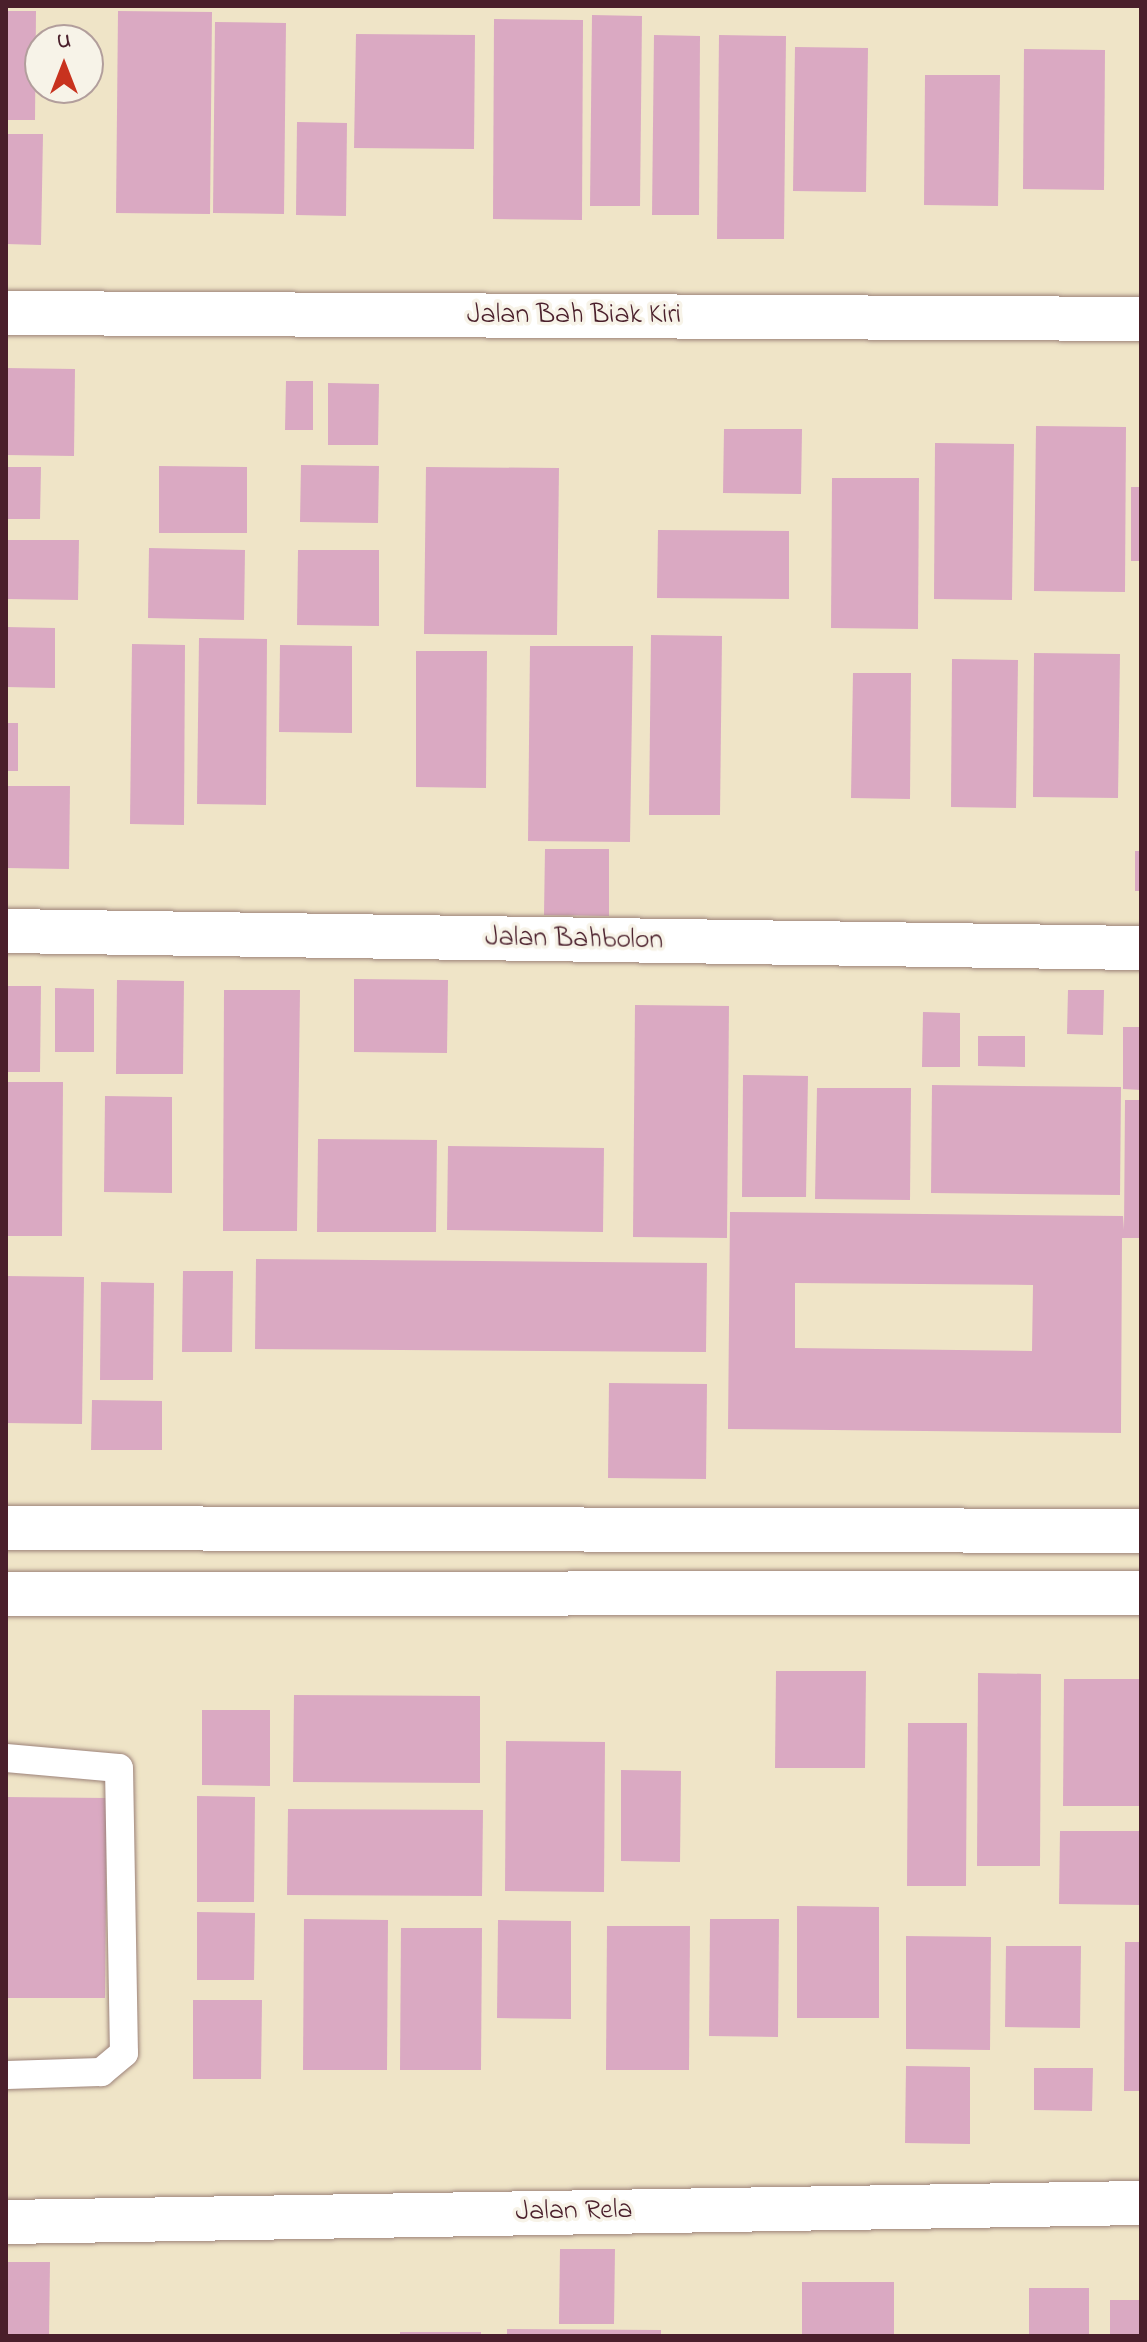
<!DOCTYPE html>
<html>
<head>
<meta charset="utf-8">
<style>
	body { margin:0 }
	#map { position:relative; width:1147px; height:2342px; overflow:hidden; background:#efe4c7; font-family:"Indie Flower",sans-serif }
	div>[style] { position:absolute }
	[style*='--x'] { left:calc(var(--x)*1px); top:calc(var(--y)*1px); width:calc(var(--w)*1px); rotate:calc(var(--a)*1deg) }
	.building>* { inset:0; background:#daa9c2 }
	.roads { filter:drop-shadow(0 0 2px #9c8279) drop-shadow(0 0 2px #9c8279) }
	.lane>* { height:28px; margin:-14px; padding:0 14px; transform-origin:14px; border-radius:14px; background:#fff }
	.street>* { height:44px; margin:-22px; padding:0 22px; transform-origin:22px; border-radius:22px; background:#fff }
	.highway>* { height:44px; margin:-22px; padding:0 22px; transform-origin:22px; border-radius:22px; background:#fff }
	span { translate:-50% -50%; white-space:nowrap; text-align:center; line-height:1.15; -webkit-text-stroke:7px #f7f3e8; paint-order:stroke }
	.street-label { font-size:28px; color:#4a1f2b }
	.frame { position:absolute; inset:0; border:8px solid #4a1f2b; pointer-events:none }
	.north { position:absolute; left:24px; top:24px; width:80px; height:80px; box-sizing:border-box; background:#f7f3e8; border:2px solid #b29e9c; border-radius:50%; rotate:0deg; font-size:22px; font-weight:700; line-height:32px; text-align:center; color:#4a1f2b }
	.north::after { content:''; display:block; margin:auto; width:28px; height:36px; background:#c8321e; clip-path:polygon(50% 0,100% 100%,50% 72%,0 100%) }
</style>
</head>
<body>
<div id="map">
	<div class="building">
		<div style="clip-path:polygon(6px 11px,36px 11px,35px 120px,6px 120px)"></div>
		<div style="clip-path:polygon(118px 11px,212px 12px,210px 214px,116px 213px)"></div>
		<div style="clip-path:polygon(592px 15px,642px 16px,640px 206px,590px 206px)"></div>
		<div style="clip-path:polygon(494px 19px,583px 20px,582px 220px,493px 219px)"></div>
		<div style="clip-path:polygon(215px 22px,286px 23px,284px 214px,213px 213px)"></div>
		<div style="clip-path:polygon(356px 34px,475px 35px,474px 149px,354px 148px)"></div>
		<div style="clip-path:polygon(654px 35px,700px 36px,699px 215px,652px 215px)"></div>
		<div style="clip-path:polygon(719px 35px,786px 36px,784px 239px,717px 239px)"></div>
		<div style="clip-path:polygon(795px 47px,868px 48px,866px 192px,793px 191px)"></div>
		<div style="clip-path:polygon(1024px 49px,1105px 50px,1104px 190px,1023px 189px)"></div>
		<div style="clip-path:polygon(925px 75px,1000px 75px,998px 206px,924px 205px)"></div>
		<div style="clip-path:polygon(297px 122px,347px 123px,346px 216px,296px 215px)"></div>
		<div style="clip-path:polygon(6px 134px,43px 134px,41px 245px,6px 244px)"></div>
		<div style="clip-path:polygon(6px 368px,75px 369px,74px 456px,6px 455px)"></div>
		<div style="clip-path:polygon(286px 381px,313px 381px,313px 430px,285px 430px)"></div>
		<div style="clip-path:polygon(328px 383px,379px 384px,378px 445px,328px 445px)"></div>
		<div style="clip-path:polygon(1036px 426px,1126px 427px,1125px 592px,1034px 591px)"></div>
		<div style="clip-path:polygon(724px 429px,802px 429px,801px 494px,723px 493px)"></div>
		<div style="clip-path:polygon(935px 443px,1014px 444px,1012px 600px,934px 599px)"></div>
		<div style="clip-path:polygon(301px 465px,379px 466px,378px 523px,300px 522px)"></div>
		<div style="clip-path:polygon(159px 466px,247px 467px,247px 533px,159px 533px)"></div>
		<div style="clip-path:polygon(6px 467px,41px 467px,40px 519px,6px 519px)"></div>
		<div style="clip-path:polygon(426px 467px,559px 468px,557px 635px,424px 634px)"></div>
		<div style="clip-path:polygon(832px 478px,919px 478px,918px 629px,831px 628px)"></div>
		<div style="clip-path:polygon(1131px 487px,1141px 487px,1141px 561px,1131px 561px)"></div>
		<div style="clip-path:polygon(658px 530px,789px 531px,789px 599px,657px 598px)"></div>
		<div style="clip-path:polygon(6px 540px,79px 540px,78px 600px,6px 599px)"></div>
		<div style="clip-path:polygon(149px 548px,245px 550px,244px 620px,148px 618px)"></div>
		<div style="clip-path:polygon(298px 550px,379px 550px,379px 626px,297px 625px)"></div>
		<div style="clip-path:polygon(6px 627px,55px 628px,55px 688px,6px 687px)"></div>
		<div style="clip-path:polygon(651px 635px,722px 636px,720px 815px,649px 815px)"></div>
		<div style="clip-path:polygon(199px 638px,267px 639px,266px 805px,197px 804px)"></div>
		<div style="clip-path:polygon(132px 644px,185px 645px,184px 825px,130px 824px)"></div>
		<div style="clip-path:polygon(280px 645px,352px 646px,352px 733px,279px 732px)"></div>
		<div style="clip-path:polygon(530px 646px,633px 646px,630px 842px,528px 841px)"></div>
		<div style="clip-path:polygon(416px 651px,487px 651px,486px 788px,416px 787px)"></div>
		<div style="clip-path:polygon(1034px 653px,1120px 654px,1118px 798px,1033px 797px)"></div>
		<div style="clip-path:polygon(952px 659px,1018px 660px,1016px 808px,951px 807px)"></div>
		<div style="clip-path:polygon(853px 673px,911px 673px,910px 799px,851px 798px)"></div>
		<div style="clip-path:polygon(6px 723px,18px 723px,18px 771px,6px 771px)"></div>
		<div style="clip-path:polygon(6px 786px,70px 786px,69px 869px,6px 868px)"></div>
		<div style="clip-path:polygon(545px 849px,609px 849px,609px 916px,544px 915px)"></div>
		<div style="clip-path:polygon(1135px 851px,1141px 851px,1141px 891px,1135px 891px)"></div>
		<div style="clip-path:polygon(354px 979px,448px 980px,447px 1053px,354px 1052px)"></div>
		<div style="clip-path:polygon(117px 980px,184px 981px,183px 1074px,116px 1074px)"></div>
		<div style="clip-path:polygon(6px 986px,41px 986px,40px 1072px,6px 1072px)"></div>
		<div style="clip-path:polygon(55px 988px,94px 989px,94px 1052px,55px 1052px)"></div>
		<div style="clip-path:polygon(224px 990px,300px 990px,297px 1231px,223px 1231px)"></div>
		<div style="clip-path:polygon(1068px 990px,1104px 990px,1103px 1035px,1067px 1034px)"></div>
		<div style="clip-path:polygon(635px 1005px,729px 1006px,727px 1238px,633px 1237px)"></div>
		<div style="clip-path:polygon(923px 1012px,960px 1013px,960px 1067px,922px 1067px)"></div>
		<div style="clip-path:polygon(1123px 1027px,1141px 1027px,1141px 1090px,1123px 1089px)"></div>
		<div style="clip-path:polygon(978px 1036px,1025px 1036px,1025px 1067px,978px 1066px)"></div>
		<div style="clip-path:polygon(743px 1075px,808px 1076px,806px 1197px,742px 1197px)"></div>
		<div style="clip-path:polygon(6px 1082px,63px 1082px,62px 1236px,6px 1236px)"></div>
		<div style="clip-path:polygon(932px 1085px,1121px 1087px,1120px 1195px,931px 1193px)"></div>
		<div style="clip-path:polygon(817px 1088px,911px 1088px,910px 1200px,815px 1199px)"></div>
		<div style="clip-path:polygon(105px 1096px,172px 1097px,172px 1193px,104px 1192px)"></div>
		<div style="clip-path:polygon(evenodd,1125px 1100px,1141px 1100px,1141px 1238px,1122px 1238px,1121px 1433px,728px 1429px,730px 1212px,1123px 1216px,1124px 1230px,1125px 1100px,795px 1283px,1033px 1285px,1032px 1351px,795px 1348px,795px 1283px)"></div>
		<div style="clip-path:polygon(318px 1139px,437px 1140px,436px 1232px,317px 1232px)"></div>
		<div style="clip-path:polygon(448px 1146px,604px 1148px,603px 1232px,447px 1230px)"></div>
		<div style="clip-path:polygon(256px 1259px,707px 1263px,706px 1352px,255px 1349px)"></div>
		<div style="clip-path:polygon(183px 1271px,233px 1271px,232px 1352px,182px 1352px)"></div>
		<div style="clip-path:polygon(6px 1276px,84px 1277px,82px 1424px,6px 1423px)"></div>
		<div style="clip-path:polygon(101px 1282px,154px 1283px,153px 1380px,100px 1380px)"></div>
		<div style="clip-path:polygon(609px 1383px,707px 1384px,706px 1479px,608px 1478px)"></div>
		<div style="clip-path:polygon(92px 1400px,162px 1401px,162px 1450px,91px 1450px)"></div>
		<div style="clip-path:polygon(776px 1671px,866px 1671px,865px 1768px,775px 1768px)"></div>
		<div style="clip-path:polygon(978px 1673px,1041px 1674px,1040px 1866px,977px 1866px)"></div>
		<div style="clip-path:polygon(1064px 1679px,1141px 1679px,1141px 1806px,1063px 1806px)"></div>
		<div style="clip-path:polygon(294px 1695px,480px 1696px,480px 1783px,293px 1782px)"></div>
		<div style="clip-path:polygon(202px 1710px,270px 1710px,270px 1786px,202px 1785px)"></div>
		<div style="clip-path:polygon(908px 1723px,967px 1723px,966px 1886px,907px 1886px)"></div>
		<div style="clip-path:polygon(506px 1741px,605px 1742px,604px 1892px,505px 1891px)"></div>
		<div style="clip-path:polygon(621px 1770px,681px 1771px,680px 1862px,621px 1861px)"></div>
		<div style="clip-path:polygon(197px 1796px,255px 1797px,254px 1902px,197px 1902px)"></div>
		<div style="clip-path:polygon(6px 1797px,107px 1798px,105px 1998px,6px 1998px)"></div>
		<div style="clip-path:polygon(288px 1809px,483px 1810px,482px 1896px,287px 1895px)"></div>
		<div style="clip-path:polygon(1060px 1831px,1141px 1831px,1141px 1905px,1059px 1904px)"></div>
		<div style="clip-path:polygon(797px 1906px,879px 1907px,879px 2018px,797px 2018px)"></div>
		<div style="clip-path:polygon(197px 1912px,255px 1913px,254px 1980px,197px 1980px)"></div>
		<div style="clip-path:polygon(304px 1919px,388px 1920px,387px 2070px,303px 2070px)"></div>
		<div style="clip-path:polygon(710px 1919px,779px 1919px,778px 2037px,709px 2036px)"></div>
		<div style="clip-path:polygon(498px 1920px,571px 1921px,571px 2019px,497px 2018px)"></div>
		<div style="clip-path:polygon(607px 1926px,690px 1926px,689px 2070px,606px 2070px)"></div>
		<div style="clip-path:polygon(401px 1928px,482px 1928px,481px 2070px,400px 2070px)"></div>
		<div style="clip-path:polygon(906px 1936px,991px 1937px,990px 2050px,906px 2049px)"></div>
		<div style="clip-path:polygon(1125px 1942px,1141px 1942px,1141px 2091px,1124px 2091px)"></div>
		<div style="clip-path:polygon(1006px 1946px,1081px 1946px,1080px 2028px,1005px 2027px)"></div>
		<div style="clip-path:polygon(193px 2000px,262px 2000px,261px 2079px,193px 2079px)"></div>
		<div style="clip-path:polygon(906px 2066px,970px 2067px,970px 2144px,905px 2143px)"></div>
		<div style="clip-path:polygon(1034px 2068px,1093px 2068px,1092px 2111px,1034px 2110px)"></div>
		<div style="clip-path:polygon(560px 2249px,615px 2249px,614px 2324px,559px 2324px)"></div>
		<div style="clip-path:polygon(6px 2262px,50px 2262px,49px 2336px,6px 2336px)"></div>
		<div style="clip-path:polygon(802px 2282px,894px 2282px,894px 2336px,802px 2336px)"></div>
		<div style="clip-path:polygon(1029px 2288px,1089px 2288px,1089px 2336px,1029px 2336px)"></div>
		<div style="clip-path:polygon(1110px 2300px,1141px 2300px,1141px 2336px,1110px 2336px)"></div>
		<div style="clip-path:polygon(507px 2329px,661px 2330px,661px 2336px,507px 2336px)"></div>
		<div style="clip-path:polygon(400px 2332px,481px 2332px,481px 2336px,400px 2336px)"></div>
	</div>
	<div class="roads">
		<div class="lane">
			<div style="--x:6;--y:1758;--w:113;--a:5.1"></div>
			<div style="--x:119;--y:1768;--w:285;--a:89"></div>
			<div style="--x:124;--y:2053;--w:30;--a:140"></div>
			<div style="--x:101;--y:2072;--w:95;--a:178.2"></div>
		</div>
		<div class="street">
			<div style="--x:6;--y:313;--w:1135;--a:0.3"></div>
			<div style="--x:6;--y:931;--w:1135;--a:0.86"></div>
			<div style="--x:6;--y:2222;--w:1135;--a:-0.96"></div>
		</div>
		<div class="highway">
			<div style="--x:6;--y:1528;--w:1135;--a:0.15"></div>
			<div style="--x:6;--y:1594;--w:1135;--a:-0.05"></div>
		</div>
	</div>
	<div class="street-label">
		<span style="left:574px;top:316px">Jalan Bah Biak Kiri</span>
		<span style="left:574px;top:940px;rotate:1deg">Jalan Bahbolon</span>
		<span style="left:574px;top:2212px;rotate:-1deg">Jalan Rela</span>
	</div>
	<div class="frame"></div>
	<div class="north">U</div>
</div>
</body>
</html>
